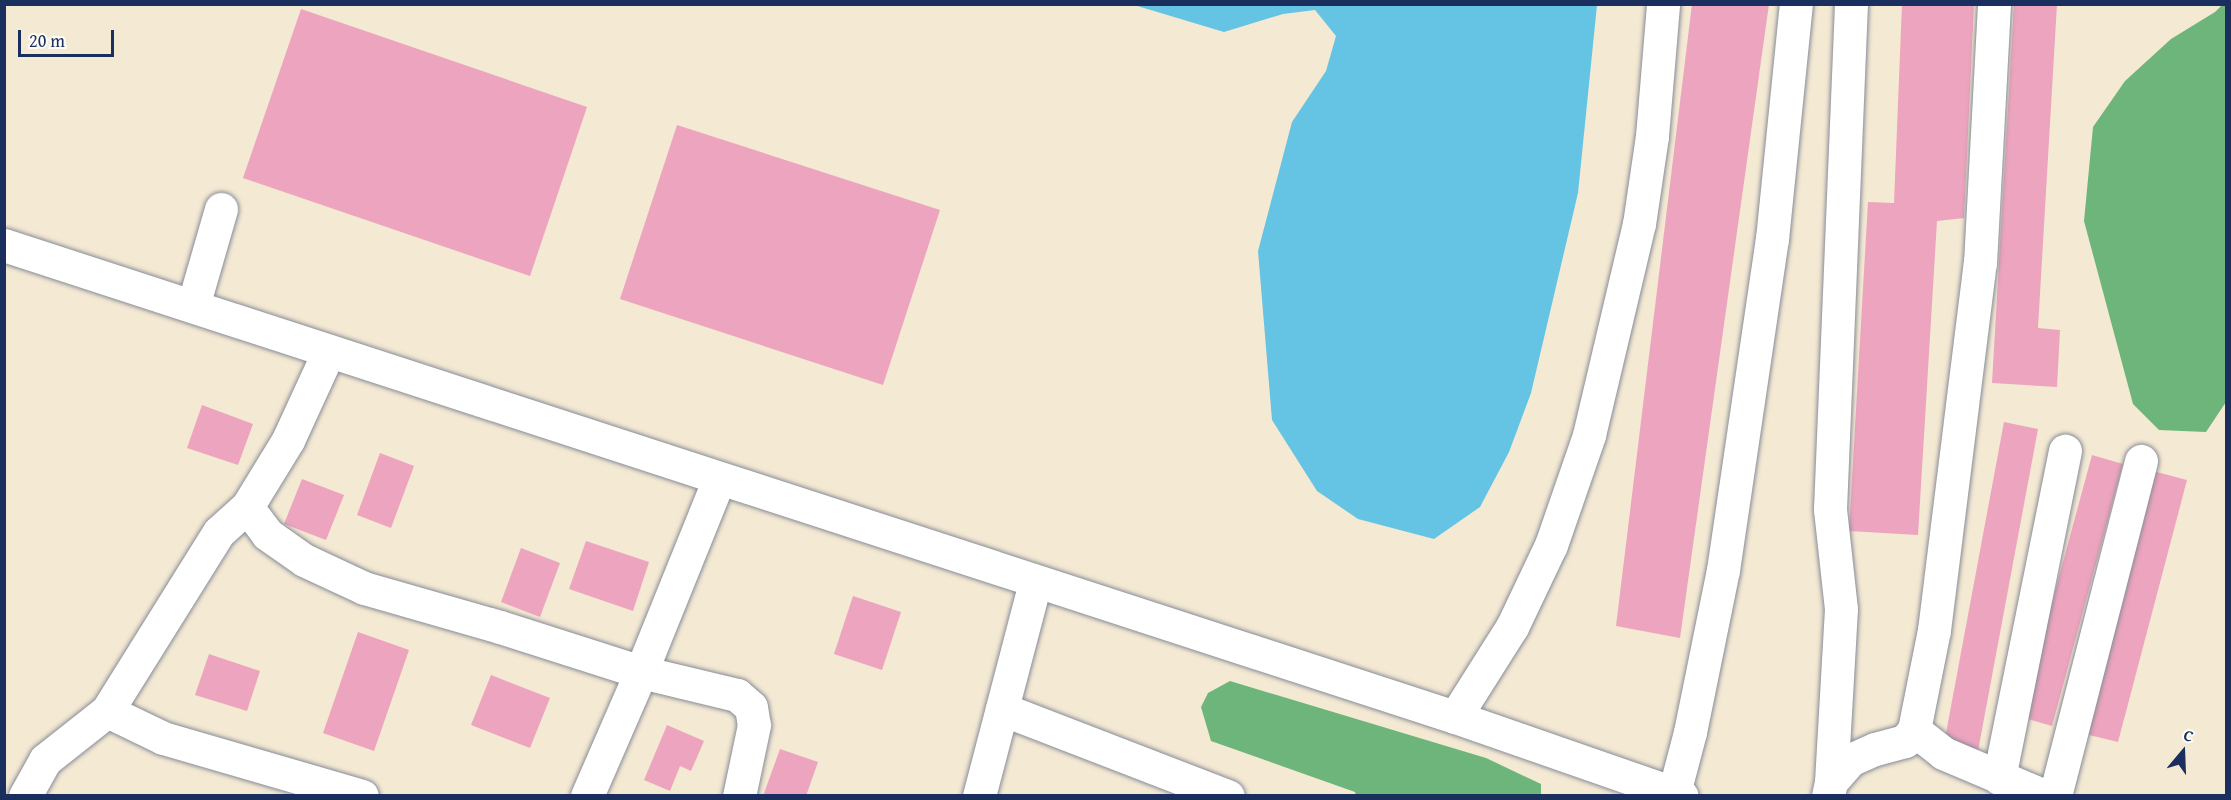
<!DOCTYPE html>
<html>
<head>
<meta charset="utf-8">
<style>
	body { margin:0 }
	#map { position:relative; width:2231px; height:800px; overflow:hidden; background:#f4e9d3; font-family:"Gentium Book Plus",serif }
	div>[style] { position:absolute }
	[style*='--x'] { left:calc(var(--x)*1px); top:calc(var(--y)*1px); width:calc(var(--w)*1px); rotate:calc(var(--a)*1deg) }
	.forest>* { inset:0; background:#6eb57b }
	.water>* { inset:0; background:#65c3e3 }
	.building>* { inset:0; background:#eda4be }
	.roads { filter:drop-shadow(0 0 2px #888c98) drop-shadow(0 0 2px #888c98) }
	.minor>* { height:33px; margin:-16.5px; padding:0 16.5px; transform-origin:16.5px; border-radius:16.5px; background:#fff }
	span { translate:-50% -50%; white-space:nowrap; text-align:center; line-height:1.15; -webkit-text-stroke:4.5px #fdfcf7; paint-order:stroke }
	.frame { position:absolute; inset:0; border:6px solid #1b2f5e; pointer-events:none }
	.north { position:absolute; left:2153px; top:722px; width:60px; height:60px; -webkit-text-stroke:4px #fdfcf7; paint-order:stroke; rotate:19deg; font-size:16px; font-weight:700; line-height:24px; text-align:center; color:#1b2f5e }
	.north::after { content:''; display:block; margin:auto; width:21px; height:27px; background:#1b2f5e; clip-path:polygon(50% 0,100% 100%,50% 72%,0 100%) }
	.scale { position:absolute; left:18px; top:30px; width:96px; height:27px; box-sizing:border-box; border:3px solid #1b2f5e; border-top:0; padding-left:8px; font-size:18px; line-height:21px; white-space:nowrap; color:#1b2f5e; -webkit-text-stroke:4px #fdfcf7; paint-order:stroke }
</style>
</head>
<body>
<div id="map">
	<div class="forest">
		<div style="clip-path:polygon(2222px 5px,2226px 5px,2226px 402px,2206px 432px,2159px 430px,2133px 404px,2084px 221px,2093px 127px,2125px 81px,2171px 39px,2215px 12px)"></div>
		<div style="clip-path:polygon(1230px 681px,1486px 758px,1541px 784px,1541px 795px,1356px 795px,1355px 792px,1211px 741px,1201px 707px,1208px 693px)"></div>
	</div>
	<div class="water">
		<div style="clip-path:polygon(1134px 5px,1597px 5px,1578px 193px,1531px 393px,1509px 452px,1480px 507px,1434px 539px,1358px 519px,1317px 491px,1272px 420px,1258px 251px,1292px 122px,1326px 71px,1336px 36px,1315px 10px,1283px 14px,1224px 32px)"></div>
	</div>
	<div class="building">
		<div style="clip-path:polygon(1692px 4px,1769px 4px,1680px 638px,1616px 626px)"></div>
		<div style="clip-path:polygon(1902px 4px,1974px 4px,1964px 218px,1937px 221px,1918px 535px,1849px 531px,1868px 202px,1894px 203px)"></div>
		<div style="clip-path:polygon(2014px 4px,2057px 4px,2038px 328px,2060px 330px,2057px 387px,1992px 383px)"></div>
		<div style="clip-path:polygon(301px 9px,587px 107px,530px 276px,243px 178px)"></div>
		<div style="clip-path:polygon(677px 125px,940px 210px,883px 385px,620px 299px)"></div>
		<div style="clip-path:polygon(202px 405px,253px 424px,238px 465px,187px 448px)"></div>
		<div style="clip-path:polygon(2004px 422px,2038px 429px,1978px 751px,1944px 744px)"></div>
		<div style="clip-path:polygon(380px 453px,414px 466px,391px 528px,357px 515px)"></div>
		<div style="clip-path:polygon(2092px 455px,2123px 464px,2052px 726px,2021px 717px)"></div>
		<div style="clip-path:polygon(2153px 471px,2187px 480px,2118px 742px,2085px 734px)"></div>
		<div style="clip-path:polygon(302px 479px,344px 495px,326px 540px,284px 524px)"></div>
		<div style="clip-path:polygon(586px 541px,649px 562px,633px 611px,569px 589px)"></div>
		<div style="clip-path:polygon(521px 548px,560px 563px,540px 617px,501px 602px)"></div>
		<div style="clip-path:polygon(853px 596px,901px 612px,882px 670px,834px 654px)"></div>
		<div style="clip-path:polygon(358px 632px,409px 650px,374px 751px,323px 733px)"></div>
		<div style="clip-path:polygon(209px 654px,260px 671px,247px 711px,195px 695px)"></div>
		<div style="clip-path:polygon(491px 675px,550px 698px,530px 748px,471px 725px)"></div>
		<div style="clip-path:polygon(667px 725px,704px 741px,691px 771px,680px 766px,670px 791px,644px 780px)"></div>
		<div style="clip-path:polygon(780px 749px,818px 762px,806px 796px,763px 796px)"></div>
	</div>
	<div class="roads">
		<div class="minor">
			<div style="--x:4;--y:245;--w:1526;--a:18.02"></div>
			<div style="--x:1455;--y:717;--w:240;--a:19.2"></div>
			<div style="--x:193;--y:306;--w:101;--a:-73.9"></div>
			<div style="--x:247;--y:507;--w:34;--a:53"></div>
			<div style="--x:267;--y:534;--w:45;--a:35.1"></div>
			<div style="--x:304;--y:560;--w:66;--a:25"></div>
			<div style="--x:364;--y:588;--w:141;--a:16"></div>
			<div style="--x:500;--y:627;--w:148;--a:17.7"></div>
			<div style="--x:641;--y:672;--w:99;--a:13.5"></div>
			<div style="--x:737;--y:695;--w:18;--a:41"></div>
			<div style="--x:751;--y:707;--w:18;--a:81"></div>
			<div style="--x:754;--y:725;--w:73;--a:101.9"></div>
			<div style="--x:1002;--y:709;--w:242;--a:21.1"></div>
			<div style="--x:107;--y:711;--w:62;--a:25.7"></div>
			<div style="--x:163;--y:738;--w:207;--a:16.2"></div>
			<div style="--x:1455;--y:717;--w:107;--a:-57.7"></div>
			<div style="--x:1512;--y:627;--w:91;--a:-64.6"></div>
			<div style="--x:1551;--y:545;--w:116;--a:-70.9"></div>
			<div style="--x:1589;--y:435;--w:217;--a:-76.7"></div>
			<div style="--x:1639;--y:224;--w:89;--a:-81.6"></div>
			<div style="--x:1652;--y:136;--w:132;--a:-85.2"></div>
			<div style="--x:1914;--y:730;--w:37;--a:38"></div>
			<div style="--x:1943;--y:753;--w:111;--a:22.9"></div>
			<div style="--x:1999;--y:778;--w:334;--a:-78.6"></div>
			<div style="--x:1831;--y:782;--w:173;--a:-86.7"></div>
			<div style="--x:1841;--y:609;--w:101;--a:-96.3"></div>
			<div style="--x:1830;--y:509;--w:505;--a:-87.62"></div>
			<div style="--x:1674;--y:793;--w:63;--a:-75.3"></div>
			<div style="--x:1690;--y:732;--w:165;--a:-78.5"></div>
			<div style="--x:1723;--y:570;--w:335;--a:-81.6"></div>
			<div style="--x:1772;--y:239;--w:236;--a:-84.2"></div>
			<div style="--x:25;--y:796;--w:41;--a:-60.9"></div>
			<div style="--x:45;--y:760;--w:79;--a:-38.3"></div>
			<div style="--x:107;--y:711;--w:211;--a:-58"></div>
			<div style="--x:219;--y:532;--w:38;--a:-42"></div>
			<div style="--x:247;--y:507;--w:79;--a:-58.5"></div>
			<div style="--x:288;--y:440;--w:98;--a:-65.3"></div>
			<div style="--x:587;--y:796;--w:135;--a:-66.5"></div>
			<div style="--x:641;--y:672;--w:208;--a:-68"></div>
			<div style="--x:979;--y:796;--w:221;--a:-75.3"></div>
			<div style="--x:1828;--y:796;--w:14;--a:-78"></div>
			<div style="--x:1831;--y:782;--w:29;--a:-49"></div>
			<div style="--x:1850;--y:760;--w:27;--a:-24"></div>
			<div style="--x:1875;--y:749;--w:31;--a:-15"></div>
			<div style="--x:1905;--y:741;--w:14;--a:-51"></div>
			<div style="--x:1914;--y:730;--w:102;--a:-78.7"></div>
			<div style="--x:1934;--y:630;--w:370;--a:-82.9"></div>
			<div style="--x:1980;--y:263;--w:259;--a:-86.9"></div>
			<div style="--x:2055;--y:796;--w:346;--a:-75.6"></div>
		</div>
	</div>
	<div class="frame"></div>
	<div class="north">С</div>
	<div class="scale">20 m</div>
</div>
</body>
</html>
